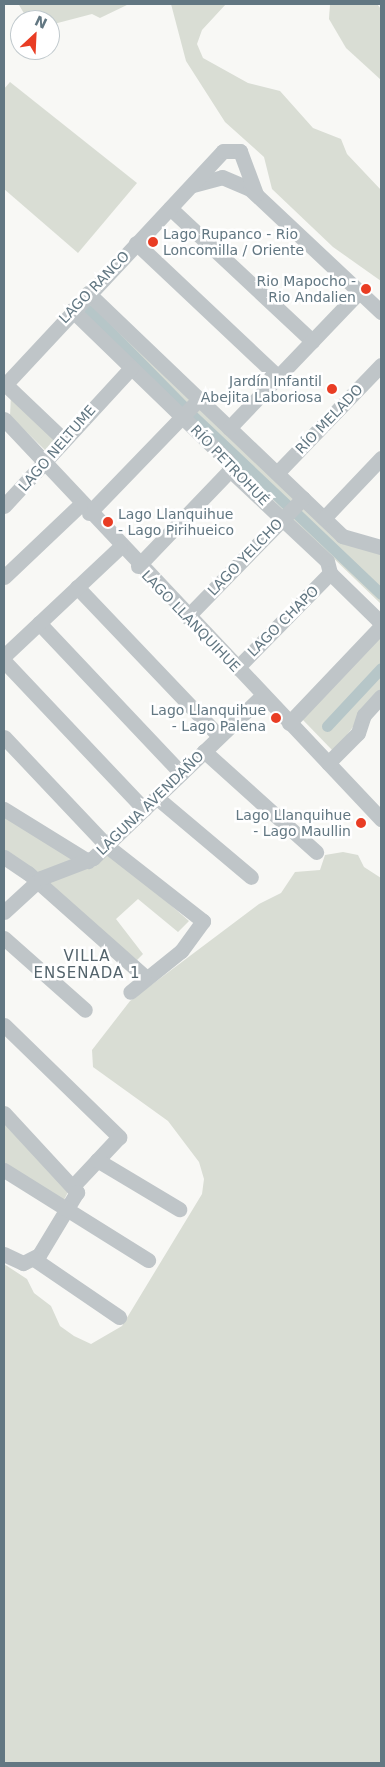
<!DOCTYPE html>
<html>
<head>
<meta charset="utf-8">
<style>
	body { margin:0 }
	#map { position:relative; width:385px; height:1767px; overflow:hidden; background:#f8f8f5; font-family:"DejaVu Sans",sans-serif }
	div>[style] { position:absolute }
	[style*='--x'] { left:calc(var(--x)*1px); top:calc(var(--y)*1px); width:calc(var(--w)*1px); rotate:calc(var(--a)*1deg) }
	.green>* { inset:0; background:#d9ddd4 }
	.canal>* { height:11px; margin:-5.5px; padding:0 5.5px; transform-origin:5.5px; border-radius:5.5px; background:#b6c6c8 }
	.minor>* { height:15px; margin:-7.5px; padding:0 7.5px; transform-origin:7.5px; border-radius:7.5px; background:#bfc5c8 }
	.dots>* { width:14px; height:14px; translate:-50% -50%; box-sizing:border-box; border:2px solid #fff; border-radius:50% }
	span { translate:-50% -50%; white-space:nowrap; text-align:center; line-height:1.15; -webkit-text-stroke:5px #fff; paint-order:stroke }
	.poi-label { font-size:14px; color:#627782 }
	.left { translate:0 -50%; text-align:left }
	.right { translate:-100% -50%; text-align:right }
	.street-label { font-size:14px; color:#627782 }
	.neighbourhood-label { font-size:15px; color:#54646c; letter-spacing:1px }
	.frame { position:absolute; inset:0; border:5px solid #627782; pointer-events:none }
	.north { position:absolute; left:10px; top:10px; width:50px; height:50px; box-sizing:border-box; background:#fff; border:1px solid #c0c9cd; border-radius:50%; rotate:25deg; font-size:14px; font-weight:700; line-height:20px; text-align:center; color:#627782 }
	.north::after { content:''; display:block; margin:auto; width:18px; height:22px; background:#e93d24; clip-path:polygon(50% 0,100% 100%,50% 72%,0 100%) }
</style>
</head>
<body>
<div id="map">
	<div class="green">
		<div style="clip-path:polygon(129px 4px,100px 18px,92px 14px,50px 25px,50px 20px,28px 20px,19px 5px)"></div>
		<div style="clip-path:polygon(171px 4px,226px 4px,202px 30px,197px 44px,203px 58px,248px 83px,280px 91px,313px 128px,341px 139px,347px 154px,381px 190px,381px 281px,333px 247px,272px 189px,264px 157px,225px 122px,186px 61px)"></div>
		<div style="clip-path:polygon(330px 4px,377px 4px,381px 9px,381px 80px,346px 48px,329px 19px)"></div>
		<div style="clip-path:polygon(10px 82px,137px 183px,78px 253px,4px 189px,4px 89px)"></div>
		<div style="clip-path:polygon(99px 308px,345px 542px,381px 554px,381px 604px,86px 320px)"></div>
		<div style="clip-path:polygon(11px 394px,57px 438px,47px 452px,10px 416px)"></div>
		<div style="clip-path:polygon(381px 636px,381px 690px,334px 752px,302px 719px)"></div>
		<div style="clip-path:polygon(4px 814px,88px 869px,110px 852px,189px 921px,178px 932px,138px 899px,116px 919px,143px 954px,137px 960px,4px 851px)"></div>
		<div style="clip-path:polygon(343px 852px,358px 855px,364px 867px,381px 878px,381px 1763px,4px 1763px,4px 1264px,27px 1279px,34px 1293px,51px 1306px,60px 1326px,74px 1336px,91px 1344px,122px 1326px,202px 1194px,204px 1179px,199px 1162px,168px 1121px,93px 1067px,92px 1050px,130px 1001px,259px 904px,281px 893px,295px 872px,320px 870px,325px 855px)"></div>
		<div style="clip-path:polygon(4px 1123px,68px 1192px,63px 1202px,4px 1165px)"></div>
	</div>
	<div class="canal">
		<div style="--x:89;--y:310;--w:136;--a:45.6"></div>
		<div style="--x:193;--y:416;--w:129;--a:43.4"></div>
		<div style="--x:296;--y:513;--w:117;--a:43.6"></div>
		<div style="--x:327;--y:726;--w:79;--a:-47"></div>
	</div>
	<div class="minor">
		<div style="--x:193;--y:185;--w:30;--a:-15"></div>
		<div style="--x:222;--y:177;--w:30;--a:23"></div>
		<div style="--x:250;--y:189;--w:180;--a:43.2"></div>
		<div style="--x:170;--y:208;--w:195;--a:43.1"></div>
		<div style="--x:136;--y:243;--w:195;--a:43.3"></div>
		<div style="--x:88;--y:293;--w:352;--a:43.7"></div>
		<div style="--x:342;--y:536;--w:41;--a:15.8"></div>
		<div style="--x:72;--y:310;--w:216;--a:44.1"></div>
		<div style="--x:227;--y:460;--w:10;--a:73"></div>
		<div style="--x:230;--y:470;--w:133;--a:43.2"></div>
		<div style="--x:327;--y:561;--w:12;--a:76"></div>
		<div style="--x:330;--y:573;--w:71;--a:44.4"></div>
		<div style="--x:5;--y:384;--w:80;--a:43.5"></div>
		<div style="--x:4;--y:386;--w:321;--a:-47"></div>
		<div style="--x:223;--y:151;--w:17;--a:0"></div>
		<div style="--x:240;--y:151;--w:46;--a:69.6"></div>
		<div style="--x:4;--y:419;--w:550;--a:46.7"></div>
		<div style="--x:229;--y:428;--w:188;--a:-46.3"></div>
		<div style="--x:277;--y:473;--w:150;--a:-46.1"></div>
		<div style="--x:4;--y:506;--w:188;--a:-47.4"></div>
		<div style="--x:89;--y:513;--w:158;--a:-46"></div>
		<div style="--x:324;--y:518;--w:83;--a:-46.5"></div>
		<div style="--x:138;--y:566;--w:133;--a:-46.2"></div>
		<div style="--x:4;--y:577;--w:105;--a:-43.5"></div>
		<div style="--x:77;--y:587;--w:206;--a:46.4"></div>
		<div style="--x:187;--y:617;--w:166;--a:-45.7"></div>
		<div style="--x:39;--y:623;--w:207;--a:46.6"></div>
		<div style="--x:4;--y:656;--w:159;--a:-43.2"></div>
		<div style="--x:4;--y:661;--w:204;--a:46.6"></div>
		<div style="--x:237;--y:668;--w:133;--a:-45.6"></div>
		<div style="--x:289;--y:723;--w:134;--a:-46.5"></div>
		<div style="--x:4;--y:737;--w:150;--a:46.6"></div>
		<div style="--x:107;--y:846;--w:122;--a:38"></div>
		<div style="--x:203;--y:921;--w:37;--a:126"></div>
		<div style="--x:181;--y:951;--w:65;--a:141.2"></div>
		<div style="--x:204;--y:751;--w:151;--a:42"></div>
		<div style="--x:328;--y:763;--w:42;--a:-45"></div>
		<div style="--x:358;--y:733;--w:19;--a:-72"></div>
		<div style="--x:364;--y:715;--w:25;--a:-48"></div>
		<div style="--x:156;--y:797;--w:124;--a:40.1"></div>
		<div style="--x:4;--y:809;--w:99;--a:31.8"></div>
		<div style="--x:4;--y:857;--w:29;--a:34"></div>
		<div style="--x:28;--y:873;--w:155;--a:41.6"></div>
		<div style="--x:4;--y:912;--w:50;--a:-42.6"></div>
		<div style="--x:41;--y:878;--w:56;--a:-21"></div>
		<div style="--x:93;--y:858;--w:236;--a:-43.8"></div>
		<div style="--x:4;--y:938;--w:108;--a:41.6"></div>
		<div style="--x:4;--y:1025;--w:161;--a:44.2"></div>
		<div style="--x:119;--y:1137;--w:66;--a:133.2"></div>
		<div style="--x:4;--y:1113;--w:108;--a:47.3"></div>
		<div style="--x:77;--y:1192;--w:74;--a:121.1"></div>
		<div style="--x:39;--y:1255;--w:18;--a:153"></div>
		<div style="--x:23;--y:1263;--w:21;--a:-155"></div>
		<div style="--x:97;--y:1160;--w:96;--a:30.9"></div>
		<div style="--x:4;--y:1170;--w:170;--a:32"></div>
		<div style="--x:34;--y:1259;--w:103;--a:34.3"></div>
	</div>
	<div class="dots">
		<div style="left:153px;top:242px;background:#e93d24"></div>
		<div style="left:366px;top:289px;background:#e93d24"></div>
		<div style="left:332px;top:389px;background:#e93d24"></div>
		<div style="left:108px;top:522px;background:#e93d24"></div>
		<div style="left:276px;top:718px;background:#e93d24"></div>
		<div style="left:361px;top:823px;background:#e93d24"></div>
	</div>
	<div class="poi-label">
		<span class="left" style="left:163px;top:242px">Lago Rupanco - Rio<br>Loncomilla / Oriente</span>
		<span class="right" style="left:356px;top:289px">Rio Mapocho -<br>Rio Andalien</span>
		<span class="right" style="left:322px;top:389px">Jardín Infantil<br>Abejita Laboriosa</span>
		<span class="left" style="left:118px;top:522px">Lago Llanquihue<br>- Lago Pirihueico</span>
		<span class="right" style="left:266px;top:718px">Lago Llanquihue<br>- Lago Palena</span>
		<span class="right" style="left:351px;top:823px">Lago Llanquihue<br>- Lago Maullin</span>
	</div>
	<div class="street-label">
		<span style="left:94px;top:287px;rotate:-46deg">LAGO RANCO</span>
		<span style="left:329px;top:419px;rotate:-46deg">RÍO MELADO</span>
		<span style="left:57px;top:448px;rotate:-49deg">LAGO NELTUME</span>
		<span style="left:230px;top:465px;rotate:46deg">RÍO PETROHUÉ</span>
		<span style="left:245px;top:557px;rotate:-46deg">LAGO YELCHO</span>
		<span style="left:191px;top:621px;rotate:46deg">LAGO LLANQUIHUE</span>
		<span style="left:283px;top:621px;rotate:-45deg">LAGO CHAPO</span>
		<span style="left:150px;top:803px;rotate:-44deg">LAGUNA AVENDAÑO</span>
	</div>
	<div class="neighbourhood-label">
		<span style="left:87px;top:965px">VILLA<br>ENSENADA 1</span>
	</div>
	<div class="frame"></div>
	<div class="north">N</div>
</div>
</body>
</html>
